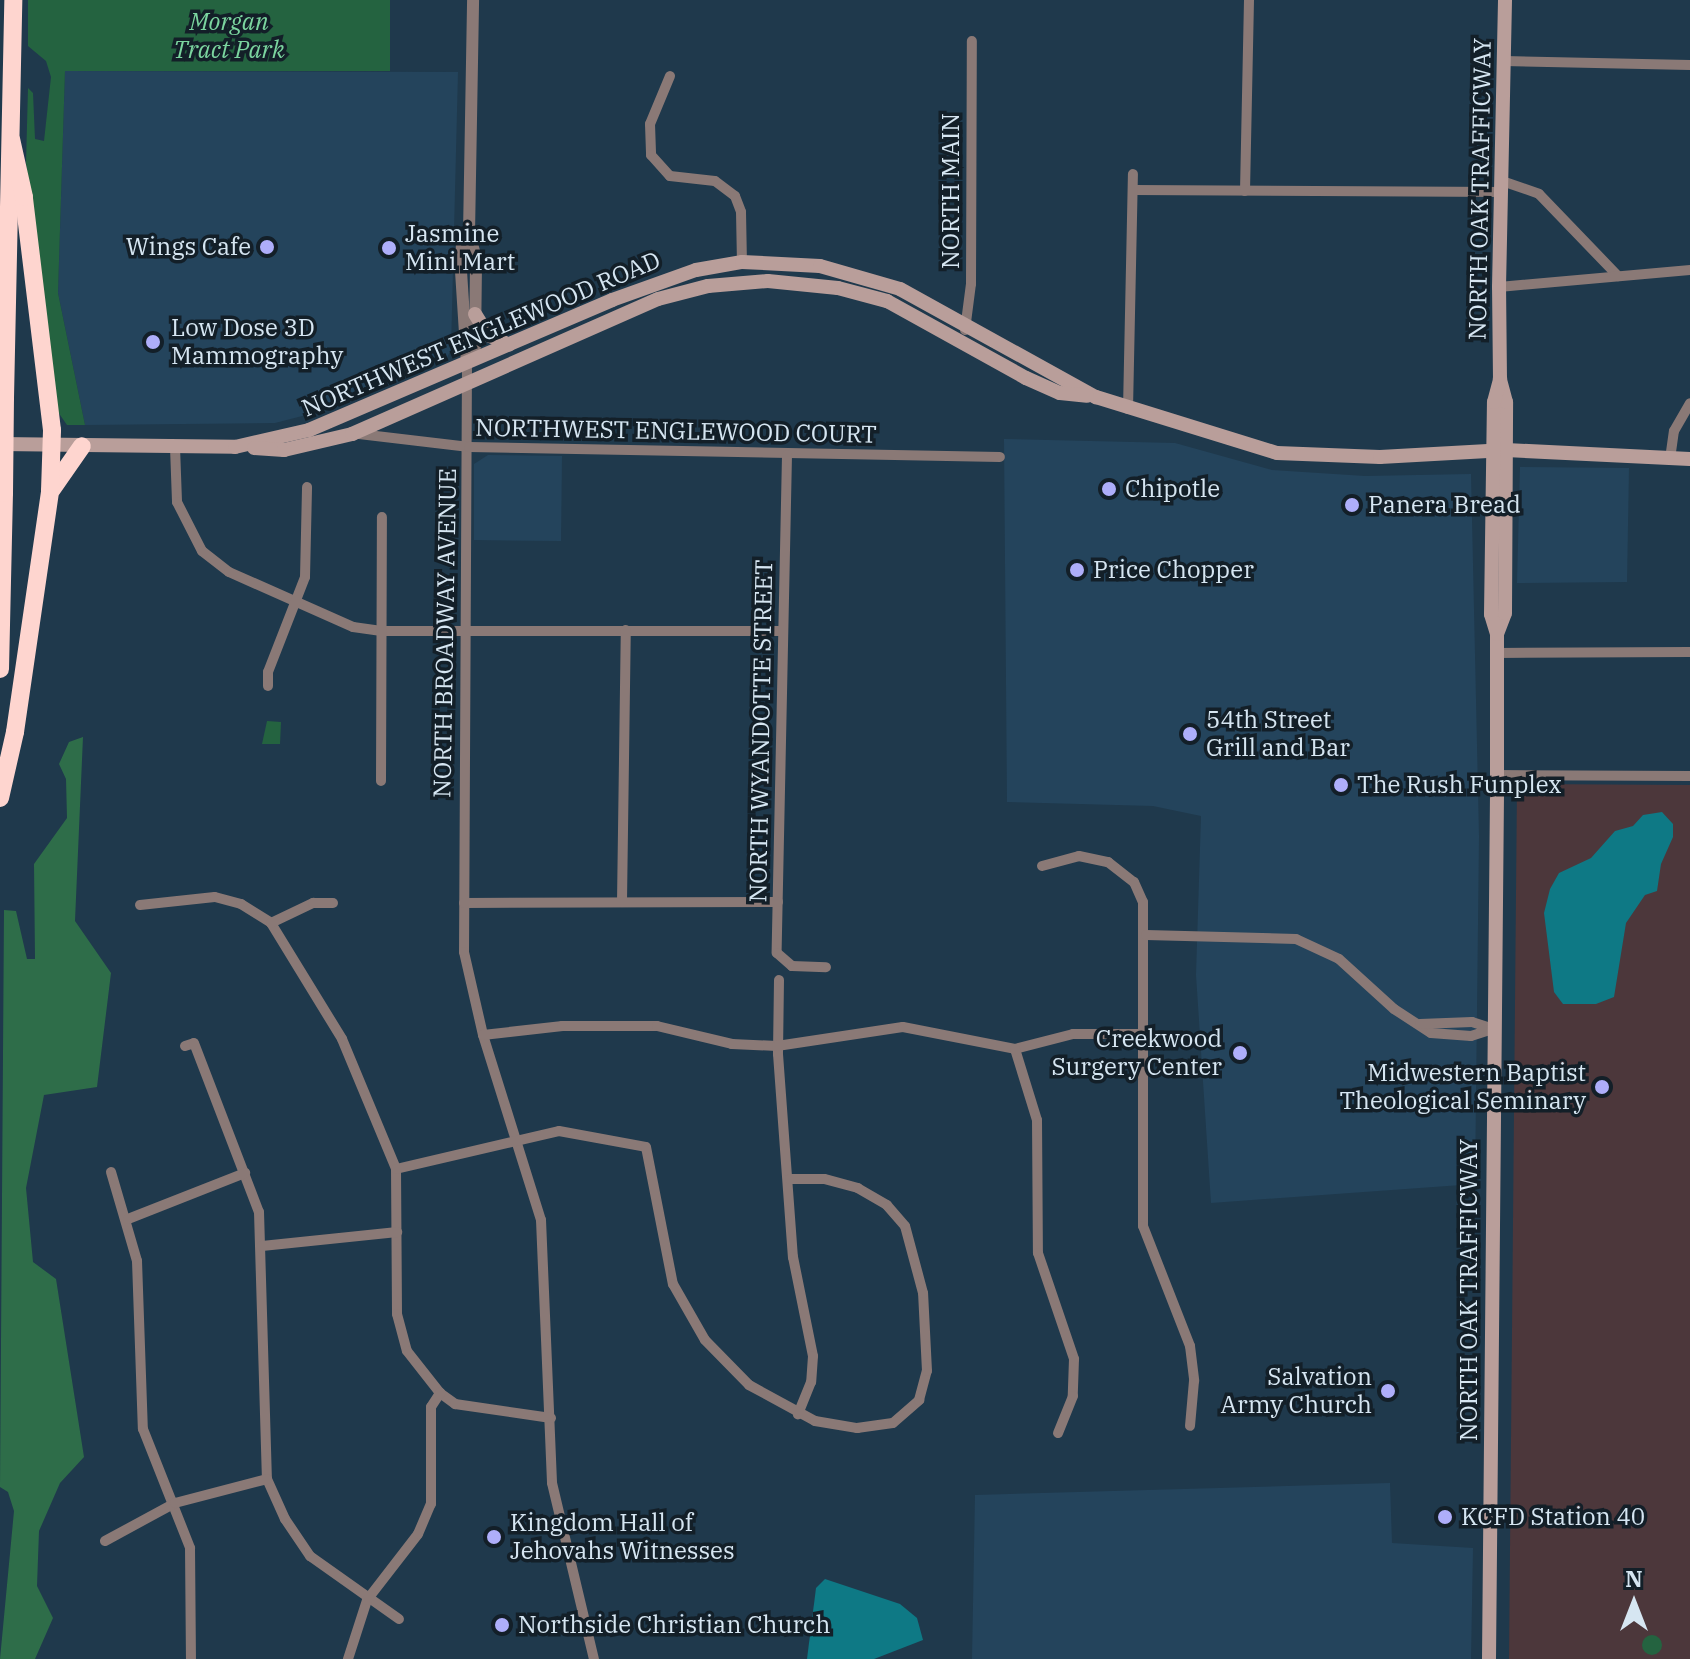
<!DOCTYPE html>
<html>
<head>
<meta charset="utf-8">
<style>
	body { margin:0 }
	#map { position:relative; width:1690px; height:1659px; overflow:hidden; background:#1f394c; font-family:"IBM Plex Serif",serif }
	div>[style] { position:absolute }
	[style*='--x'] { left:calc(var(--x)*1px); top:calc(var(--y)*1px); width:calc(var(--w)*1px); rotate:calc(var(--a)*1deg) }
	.built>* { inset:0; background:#24445c }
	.education>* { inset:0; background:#4c373b }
	.green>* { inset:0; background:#246340 }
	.round { border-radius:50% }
	.forest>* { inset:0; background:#2e6d49 }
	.water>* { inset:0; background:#0e7985 }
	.minor>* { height:10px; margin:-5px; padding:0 5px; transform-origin:5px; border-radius:5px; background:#8a7976 }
	.tertiary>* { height:12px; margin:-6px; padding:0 6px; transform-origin:6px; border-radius:6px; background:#8a7976 }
	.secondary>* { height:14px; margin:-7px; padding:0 7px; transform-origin:7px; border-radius:7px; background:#b99e9a }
	.motorway>* { height:18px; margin:-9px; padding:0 9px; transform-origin:9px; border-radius:9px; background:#fed5cf }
	.motorway-bridge>* { height:18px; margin:-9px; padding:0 9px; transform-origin:9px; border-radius:9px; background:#fed5cf }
	.dots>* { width:22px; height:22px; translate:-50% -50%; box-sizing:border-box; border:4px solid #131f28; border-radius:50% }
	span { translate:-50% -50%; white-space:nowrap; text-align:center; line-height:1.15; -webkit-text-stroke:7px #131f28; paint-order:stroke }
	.park-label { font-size:24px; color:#7bd59f; font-style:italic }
	.street-label { font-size:24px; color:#d6e6f2 }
	.poi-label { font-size:24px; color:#d6e6f2 }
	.left { translate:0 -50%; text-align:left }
	.right { translate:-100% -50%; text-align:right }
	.north { position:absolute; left:1594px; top:1563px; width:80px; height:80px; -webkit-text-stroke:6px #131f28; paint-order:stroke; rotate:0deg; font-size:22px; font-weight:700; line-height:32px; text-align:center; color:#d6e6f2 }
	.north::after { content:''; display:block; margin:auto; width:28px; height:36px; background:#d6e6f2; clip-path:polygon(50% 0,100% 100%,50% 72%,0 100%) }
</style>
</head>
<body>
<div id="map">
	<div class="built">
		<div style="clip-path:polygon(65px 71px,458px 72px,451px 349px,447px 358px,341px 406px,275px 423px,85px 425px,58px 293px)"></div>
		<div style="clip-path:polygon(1004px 439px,1175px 443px,1272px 470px,1365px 476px,1471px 474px,1479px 836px,1475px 1184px,1211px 1203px,1196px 975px,1201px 816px,1153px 806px,1007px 802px)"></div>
		<div style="clip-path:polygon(488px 455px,562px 456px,561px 541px,474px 540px,474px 464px)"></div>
		<div style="clip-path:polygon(1520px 467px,1629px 468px,1627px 582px,1517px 583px)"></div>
		<div style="clip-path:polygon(1390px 1483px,1392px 1543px,1473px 1548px,1471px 1659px,972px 1659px,975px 1495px)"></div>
	</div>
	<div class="education">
		<div style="clip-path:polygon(1517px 784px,1690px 785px,1690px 1659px,1509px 1659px)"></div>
	</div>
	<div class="green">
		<div style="clip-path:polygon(28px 0,390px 0,390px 71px,65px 71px,58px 293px,85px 425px,67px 425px,58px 412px,34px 232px,26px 163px,28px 88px,33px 93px,35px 139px,44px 141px,51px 77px,46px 61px,28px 46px)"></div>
		<div style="clip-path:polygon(267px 721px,281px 722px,280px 744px,262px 744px)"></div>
		<div class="round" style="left:1642px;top:1635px;width:20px;height:20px"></div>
	</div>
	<div class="forest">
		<div style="clip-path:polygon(83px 737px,75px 921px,111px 973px,97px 1087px,44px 1095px,26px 1188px,33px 1262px,56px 1279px,84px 1457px,60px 1483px,39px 1531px,37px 1586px,53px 1618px,35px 1659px,0 1659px,14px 1511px,8px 1492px,0 1487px,4px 910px,16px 911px,27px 959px,35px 959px,34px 864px,67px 818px,66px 779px,59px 764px,69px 742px)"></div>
	</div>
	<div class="water">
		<div style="clip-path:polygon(1662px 812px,1673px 824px,1673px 837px,1661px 864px,1657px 891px,1645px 895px,1626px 923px,1614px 997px,1596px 1004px,1563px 1004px,1554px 992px,1544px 913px,1550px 889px,1559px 873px,1591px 858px,1615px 831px,1633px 826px,1643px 815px)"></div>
		<div style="clip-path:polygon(825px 1579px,900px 1604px,917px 1618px,923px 1640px,874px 1659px,807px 1659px,816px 1588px)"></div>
	</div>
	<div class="minor">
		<div style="--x:1504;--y:61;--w:186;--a:1.2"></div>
		<div style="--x:670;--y:76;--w:52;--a:112.6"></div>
		<div style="--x:650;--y:124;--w:31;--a:88"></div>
		<div style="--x:651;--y:155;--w:28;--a:48"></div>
		<div style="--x:670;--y:176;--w:45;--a:6.3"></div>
		<div style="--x:715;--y:181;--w:25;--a:37"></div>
		<div style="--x:735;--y:196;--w:17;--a:69"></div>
		<div style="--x:741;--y:212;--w:50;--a:88.9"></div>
		<div style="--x:1502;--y:181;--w:39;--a:19"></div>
		<div style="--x:1539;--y:194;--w:114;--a:46.1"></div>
		<div style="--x:1133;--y:190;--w:369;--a:0.3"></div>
		<div style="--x:1245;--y:191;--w:191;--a:-88.8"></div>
		<div style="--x:1499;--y:287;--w:192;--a:-5.1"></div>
		<div style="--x:965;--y:330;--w:46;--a:-82.6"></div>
		<div style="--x:971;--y:284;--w:243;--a:-89.8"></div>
		<div style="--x:467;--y:364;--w:588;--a:90.29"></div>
		<div style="--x:464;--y:952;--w:85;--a:77.1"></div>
		<div style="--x:483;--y:1035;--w:194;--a:72.6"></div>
		<div style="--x:541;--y:1220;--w:263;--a:87.6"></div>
		<div style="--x:552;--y:1483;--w:181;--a:76.6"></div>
		<div style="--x:1128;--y:409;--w:235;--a:-88.8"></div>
		<div style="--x:359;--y:434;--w:111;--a:6.7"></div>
		<div style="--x:469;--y:447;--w:531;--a:1.08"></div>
		<div style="--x:175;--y:447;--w:55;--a:87.9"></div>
		<div style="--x:177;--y:502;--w:55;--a:63"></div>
		<div style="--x:202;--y:551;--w:34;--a:38"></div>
		<div style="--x:229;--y:572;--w:136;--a:23.9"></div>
		<div style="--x:353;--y:627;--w:27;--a:8"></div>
		<div style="--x:380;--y:631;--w:401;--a:0"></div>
		<div style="--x:787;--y:455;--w:498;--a:91.2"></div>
		<div style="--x:777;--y:953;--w:20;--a:41"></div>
		<div style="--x:792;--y:966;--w:34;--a:2"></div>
		<div style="--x:1670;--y:459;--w:28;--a:-82"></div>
		<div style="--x:1674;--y:431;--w:32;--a:-60"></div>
		<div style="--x:1497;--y:653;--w:193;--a:-0.3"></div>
		<div style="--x:268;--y:686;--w:14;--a:-90"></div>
		<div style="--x:268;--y:672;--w:102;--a:-68.7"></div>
		<div style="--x:305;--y:577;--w:90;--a:-88.7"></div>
		<div style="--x:1496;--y:775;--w:194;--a:0.3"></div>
		<div style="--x:381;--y:781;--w:264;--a:-89.8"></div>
		<div style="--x:1042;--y:866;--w:38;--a:-15"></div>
		<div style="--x:1079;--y:856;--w:30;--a:12"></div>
		<div style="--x:1108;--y:862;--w:33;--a:38"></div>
		<div style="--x:1134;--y:882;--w:22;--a:66"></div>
		<div style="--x:1143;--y:902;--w:324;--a:90"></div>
		<div style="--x:1143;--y:1226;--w:129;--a:68.6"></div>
		<div style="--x:1190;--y:1346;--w:35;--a:83"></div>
		<div style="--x:1194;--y:1381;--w:45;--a:95.1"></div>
		<div style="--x:622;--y:902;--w:272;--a:-89.2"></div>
		<div style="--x:464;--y:903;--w:314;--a:-0.2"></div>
		<div style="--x:140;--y:905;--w:75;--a:-6.1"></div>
		<div style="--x:215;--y:897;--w:27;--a:15"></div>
		<div style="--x:241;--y:904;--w:36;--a:32"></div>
		<div style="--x:271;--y:923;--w:136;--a:58.5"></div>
		<div style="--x:342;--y:1039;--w:141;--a:67.4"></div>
		<div style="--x:396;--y:1169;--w:145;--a:89.6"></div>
		<div style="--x:397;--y:1314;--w:38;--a:75"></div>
		<div style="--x:407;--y:1351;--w:53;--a:51.8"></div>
		<div style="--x:440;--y:1393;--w:19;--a:36"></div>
		<div style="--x:455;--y:1404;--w:97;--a:8.3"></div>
		<div style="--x:271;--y:923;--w:47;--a:-25.5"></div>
		<div style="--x:313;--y:903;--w:20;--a:0"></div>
		<div style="--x:1146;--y:935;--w:150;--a:1.5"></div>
		<div style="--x:1296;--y:939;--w:47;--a:24.9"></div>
		<div style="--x:1339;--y:959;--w:74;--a:42.3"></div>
		<div style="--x:1394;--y:1009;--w:44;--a:33"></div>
		<div style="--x:1431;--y:1033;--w:40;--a:4.3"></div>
		<div style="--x:1471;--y:1036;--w:23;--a:-18"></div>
		<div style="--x:779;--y:980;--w:74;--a:90.8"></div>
		<div style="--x:778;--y:1054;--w:204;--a:85.8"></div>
		<div style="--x:793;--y:1257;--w:101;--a:78.6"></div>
		<div style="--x:813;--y:1356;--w:26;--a:94"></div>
		<div style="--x:811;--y:1382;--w:35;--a:112"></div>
		<div style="--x:1420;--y:1024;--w:52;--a:-2.2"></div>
		<div style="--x:1472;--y:1022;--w:22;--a:18"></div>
		<div style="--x:483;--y:1035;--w:80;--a:-6.5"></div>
		<div style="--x:562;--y:1026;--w:95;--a:0"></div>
		<div style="--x:657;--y:1026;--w:77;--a:13.5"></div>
		<div style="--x:732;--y:1044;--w:45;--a:2.5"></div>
		<div style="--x:777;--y:1046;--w:127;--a:-8.6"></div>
		<div style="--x:903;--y:1027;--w:114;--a:11.1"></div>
		<div style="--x:1015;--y:1049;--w:60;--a:-14.5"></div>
		<div style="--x:1073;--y:1034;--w:73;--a:0"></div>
		<div style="--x:185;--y:1046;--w:9;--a:-18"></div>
		<div style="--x:194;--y:1043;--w:181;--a:69"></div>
		<div style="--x:259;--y:1212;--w:267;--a:88.3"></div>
		<div style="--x:267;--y:1479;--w:44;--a:65.8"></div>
		<div style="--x:285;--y:1519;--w:45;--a:56"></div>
		<div style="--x:310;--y:1556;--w:109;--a:35.3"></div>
		<div style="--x:1015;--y:1049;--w:74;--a:72.8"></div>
		<div style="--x:1037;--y:1120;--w:133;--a:89.6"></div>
		<div style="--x:1038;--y:1253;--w:112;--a:71.2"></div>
		<div style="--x:1074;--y:1359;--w:37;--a:92"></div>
		<div style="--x:1073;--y:1396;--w:40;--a:112"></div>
		<div style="--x:396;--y:1169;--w:167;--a:-13.1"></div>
		<div style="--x:559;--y:1131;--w:88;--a:10.4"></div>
		<div style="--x:646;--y:1147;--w:140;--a:78.9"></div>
		<div style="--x:673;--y:1284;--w:64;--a:60.3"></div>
		<div style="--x:705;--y:1340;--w:63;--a:45.6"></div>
		<div style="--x:749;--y:1385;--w:75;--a:28.6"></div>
		<div style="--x:815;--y:1421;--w:43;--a:9.5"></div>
		<div style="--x:857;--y:1428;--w:36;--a:-8"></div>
		<div style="--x:893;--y:1423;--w:35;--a:-41"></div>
		<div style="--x:919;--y:1400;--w:30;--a:-75"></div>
		<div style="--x:927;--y:1371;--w:78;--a:-92.9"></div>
		<div style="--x:923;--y:1293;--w:69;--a:-105"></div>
		<div style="--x:905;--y:1226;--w:28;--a:-131"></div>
		<div style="--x:887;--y:1205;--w:34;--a:-150"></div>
		<div style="--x:858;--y:1188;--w:35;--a:-165"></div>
		<div style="--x:824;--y:1179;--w:34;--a:180"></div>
		<div style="--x:111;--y:1172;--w:93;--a:73.7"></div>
		<div style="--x:137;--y:1261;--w:168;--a:88"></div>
		<div style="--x:143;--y:1429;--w:128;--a:68.4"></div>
		<div style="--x:190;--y:1548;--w:111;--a:89.5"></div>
		<div style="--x:128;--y:1219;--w:126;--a:-21.5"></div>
		<div style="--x:262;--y:1246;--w:136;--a:-5.9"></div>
		<div style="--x:105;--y:1541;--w:80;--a:-28.5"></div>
		<div style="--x:175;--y:1503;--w:95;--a:-14.6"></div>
		<div style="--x:348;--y:1659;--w:62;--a:-72.1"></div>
		<div style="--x:367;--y:1600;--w:83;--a:-52.3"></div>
		<div style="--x:418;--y:1534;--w:33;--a:-67"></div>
		<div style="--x:431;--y:1504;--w:97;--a:-90"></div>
		<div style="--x:431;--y:1407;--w:17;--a:-57"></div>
	</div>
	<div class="tertiary">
		<div style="--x:467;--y:364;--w:20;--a:-66"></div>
		<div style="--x:475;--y:346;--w:88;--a:-89.3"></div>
		<div style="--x:476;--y:258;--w:25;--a:-106"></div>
		<div style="--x:469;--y:234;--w:234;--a:-89"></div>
		<div style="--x:467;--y:364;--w:94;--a:-93.7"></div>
		<div style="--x:461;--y:270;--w:25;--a:-88"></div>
		<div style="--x:462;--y:245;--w:13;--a:-58"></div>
	</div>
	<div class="secondary">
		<div style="--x:475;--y:314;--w:25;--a:58"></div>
		<div style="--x:488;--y:335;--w:23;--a:25"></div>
		<div style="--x:0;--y:444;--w:235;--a:0.7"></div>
		<div style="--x:235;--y:447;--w:76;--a:-12.9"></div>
		<div style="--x:309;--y:430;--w:330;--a:-23.2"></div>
		<div style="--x:612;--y:300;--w:89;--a:-19.7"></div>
		<div style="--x:696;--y:270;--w:47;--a:-9.9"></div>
		<div style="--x:742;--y:262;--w:78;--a:2.9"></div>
		<div style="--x:820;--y:266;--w:83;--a:16"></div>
		<div style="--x:900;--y:289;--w:224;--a:28.9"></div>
		<div style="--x:1096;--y:397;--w:189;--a:17.2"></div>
		<div style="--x:1277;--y:453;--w:103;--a:2.2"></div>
		<div style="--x:1380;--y:457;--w:126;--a:-3.2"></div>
		<div style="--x:1506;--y:450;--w:184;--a:2.8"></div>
		<div style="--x:254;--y:448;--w:30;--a:4"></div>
		<div style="--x:284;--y:450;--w:70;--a:-13.2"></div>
		<div style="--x:352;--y:434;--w:334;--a:-23.8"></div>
		<div style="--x:658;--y:299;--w:52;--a:-14.6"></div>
		<div style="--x:708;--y:286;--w:60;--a:-4.8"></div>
		<div style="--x:768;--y:281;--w:70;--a:5.7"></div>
		<div style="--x:838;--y:288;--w:51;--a:14.9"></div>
		<div style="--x:887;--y:301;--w:159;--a:29"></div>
		<div style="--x:1026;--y:378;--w:37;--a:24"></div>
		<div style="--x:1060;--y:393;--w:27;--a:6"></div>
		<div style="--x:1497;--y:634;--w:22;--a:-69"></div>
		<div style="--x:1505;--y:613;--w:211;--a:-89.7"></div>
		<div style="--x:1506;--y:402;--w:24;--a:-105"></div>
		<div style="--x:1500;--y:379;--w:92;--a:-90.6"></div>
		<div style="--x:1499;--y:287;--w:287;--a:-88.8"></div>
		<div style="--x:1489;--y:1659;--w:868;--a:-89.47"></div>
		<div style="--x:1497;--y:791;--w:157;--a:-90"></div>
		<div style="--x:1497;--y:634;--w:21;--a:-107"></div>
		<div style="--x:1491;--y:614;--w:212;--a:-89.2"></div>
		<div style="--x:1494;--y:402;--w:24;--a:-75"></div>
	</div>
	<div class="motorway">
		<div style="--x:5;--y:398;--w:398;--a:-88.8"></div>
		<div style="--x:52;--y:489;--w:52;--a:-55.1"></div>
		<div style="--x:0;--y:669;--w:176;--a:-88.7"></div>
		<div style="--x:0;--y:798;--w:68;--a:-77.2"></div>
		<div style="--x:15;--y:732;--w:244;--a:-81.7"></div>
		<div style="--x:50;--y:491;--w:61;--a:-88.1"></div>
		<div style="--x:52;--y:430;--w:235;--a:-96.9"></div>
		<div style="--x:24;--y:197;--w:59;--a:-102.6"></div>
	</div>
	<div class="motorway-bridge">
		<div style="--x:4;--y:493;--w:95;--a:-89.4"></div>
	</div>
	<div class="dots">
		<div style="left:267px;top:247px;background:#aeaefa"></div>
		<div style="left:389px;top:248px;background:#aeaefa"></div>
		<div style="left:153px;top:342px;background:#aeaefa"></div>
		<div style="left:1109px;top:489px;background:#aeaefa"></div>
		<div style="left:1352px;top:505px;background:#aeaefa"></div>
		<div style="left:1077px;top:570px;background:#aeaefa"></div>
		<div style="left:1190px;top:734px;background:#aeaefa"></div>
		<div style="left:1341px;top:785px;background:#aeaefa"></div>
		<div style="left:1240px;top:1053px;background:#aeaefa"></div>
		<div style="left:1602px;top:1087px;background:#aeaefa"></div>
		<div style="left:1388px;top:1391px;background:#aeaefa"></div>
		<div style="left:1445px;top:1517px;background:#aeaefa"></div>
		<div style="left:494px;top:1537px;background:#aeaefa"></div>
		<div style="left:502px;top:1625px;background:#aeaefa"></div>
	</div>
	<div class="park-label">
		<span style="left:229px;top:36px">Morgan<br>Tract Park</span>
	</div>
	<div class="street-label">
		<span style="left:1480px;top:189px;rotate:-89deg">NORTH OAK TRAFFICWAY</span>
		<span style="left:951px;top:191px;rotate:-90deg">NORTH MAIN</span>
		<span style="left:481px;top:334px;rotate:-23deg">NORTHWEST ENGLEWOOD ROAD</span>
		<span style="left:676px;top:431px;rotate:1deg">NORTHWEST ENGLEWOOD COURT</span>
		<span style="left:445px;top:633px;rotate:-89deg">NORTH BROADWAY AVENUE</span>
		<span style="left:761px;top:731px;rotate:-89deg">NORTH WYANDOTTE STREET</span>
		<span style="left:1469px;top:1290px;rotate:-90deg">NORTH OAK TRAFFICWAY</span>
	</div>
	<div class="poi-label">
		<span class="left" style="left:405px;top:248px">Jasmine<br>Mini Mart</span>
		<span class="right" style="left:251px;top:247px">Wings Cafe</span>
		<span class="left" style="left:171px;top:342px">Low Dose 3D<br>Mammography</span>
		<span class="left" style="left:1125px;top:489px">Chipotle</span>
		<span class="left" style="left:1368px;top:505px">Panera Bread</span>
		<span class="left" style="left:1093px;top:570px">Price Chopper</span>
		<span class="left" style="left:1206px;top:734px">54th Street<br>Grill and Bar</span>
		<span class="left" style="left:1357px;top:785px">The Rush Funplex</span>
		<span class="right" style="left:1222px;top:1053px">Creekwood<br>Surgery Center</span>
		<span class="right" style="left:1586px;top:1087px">Midwestern Baptist<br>Theological Seminary</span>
		<span class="right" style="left:1372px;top:1391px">Salvation<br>Army Church</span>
		<span class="left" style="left:1461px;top:1517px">KCFD Station 40</span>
		<span class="left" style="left:510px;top:1537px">Kingdom Hall of<br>Jehovahs Witnesses</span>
		<span class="left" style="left:518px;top:1625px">Northside Christian Church</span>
	</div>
	<div class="north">N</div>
</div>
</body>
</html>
